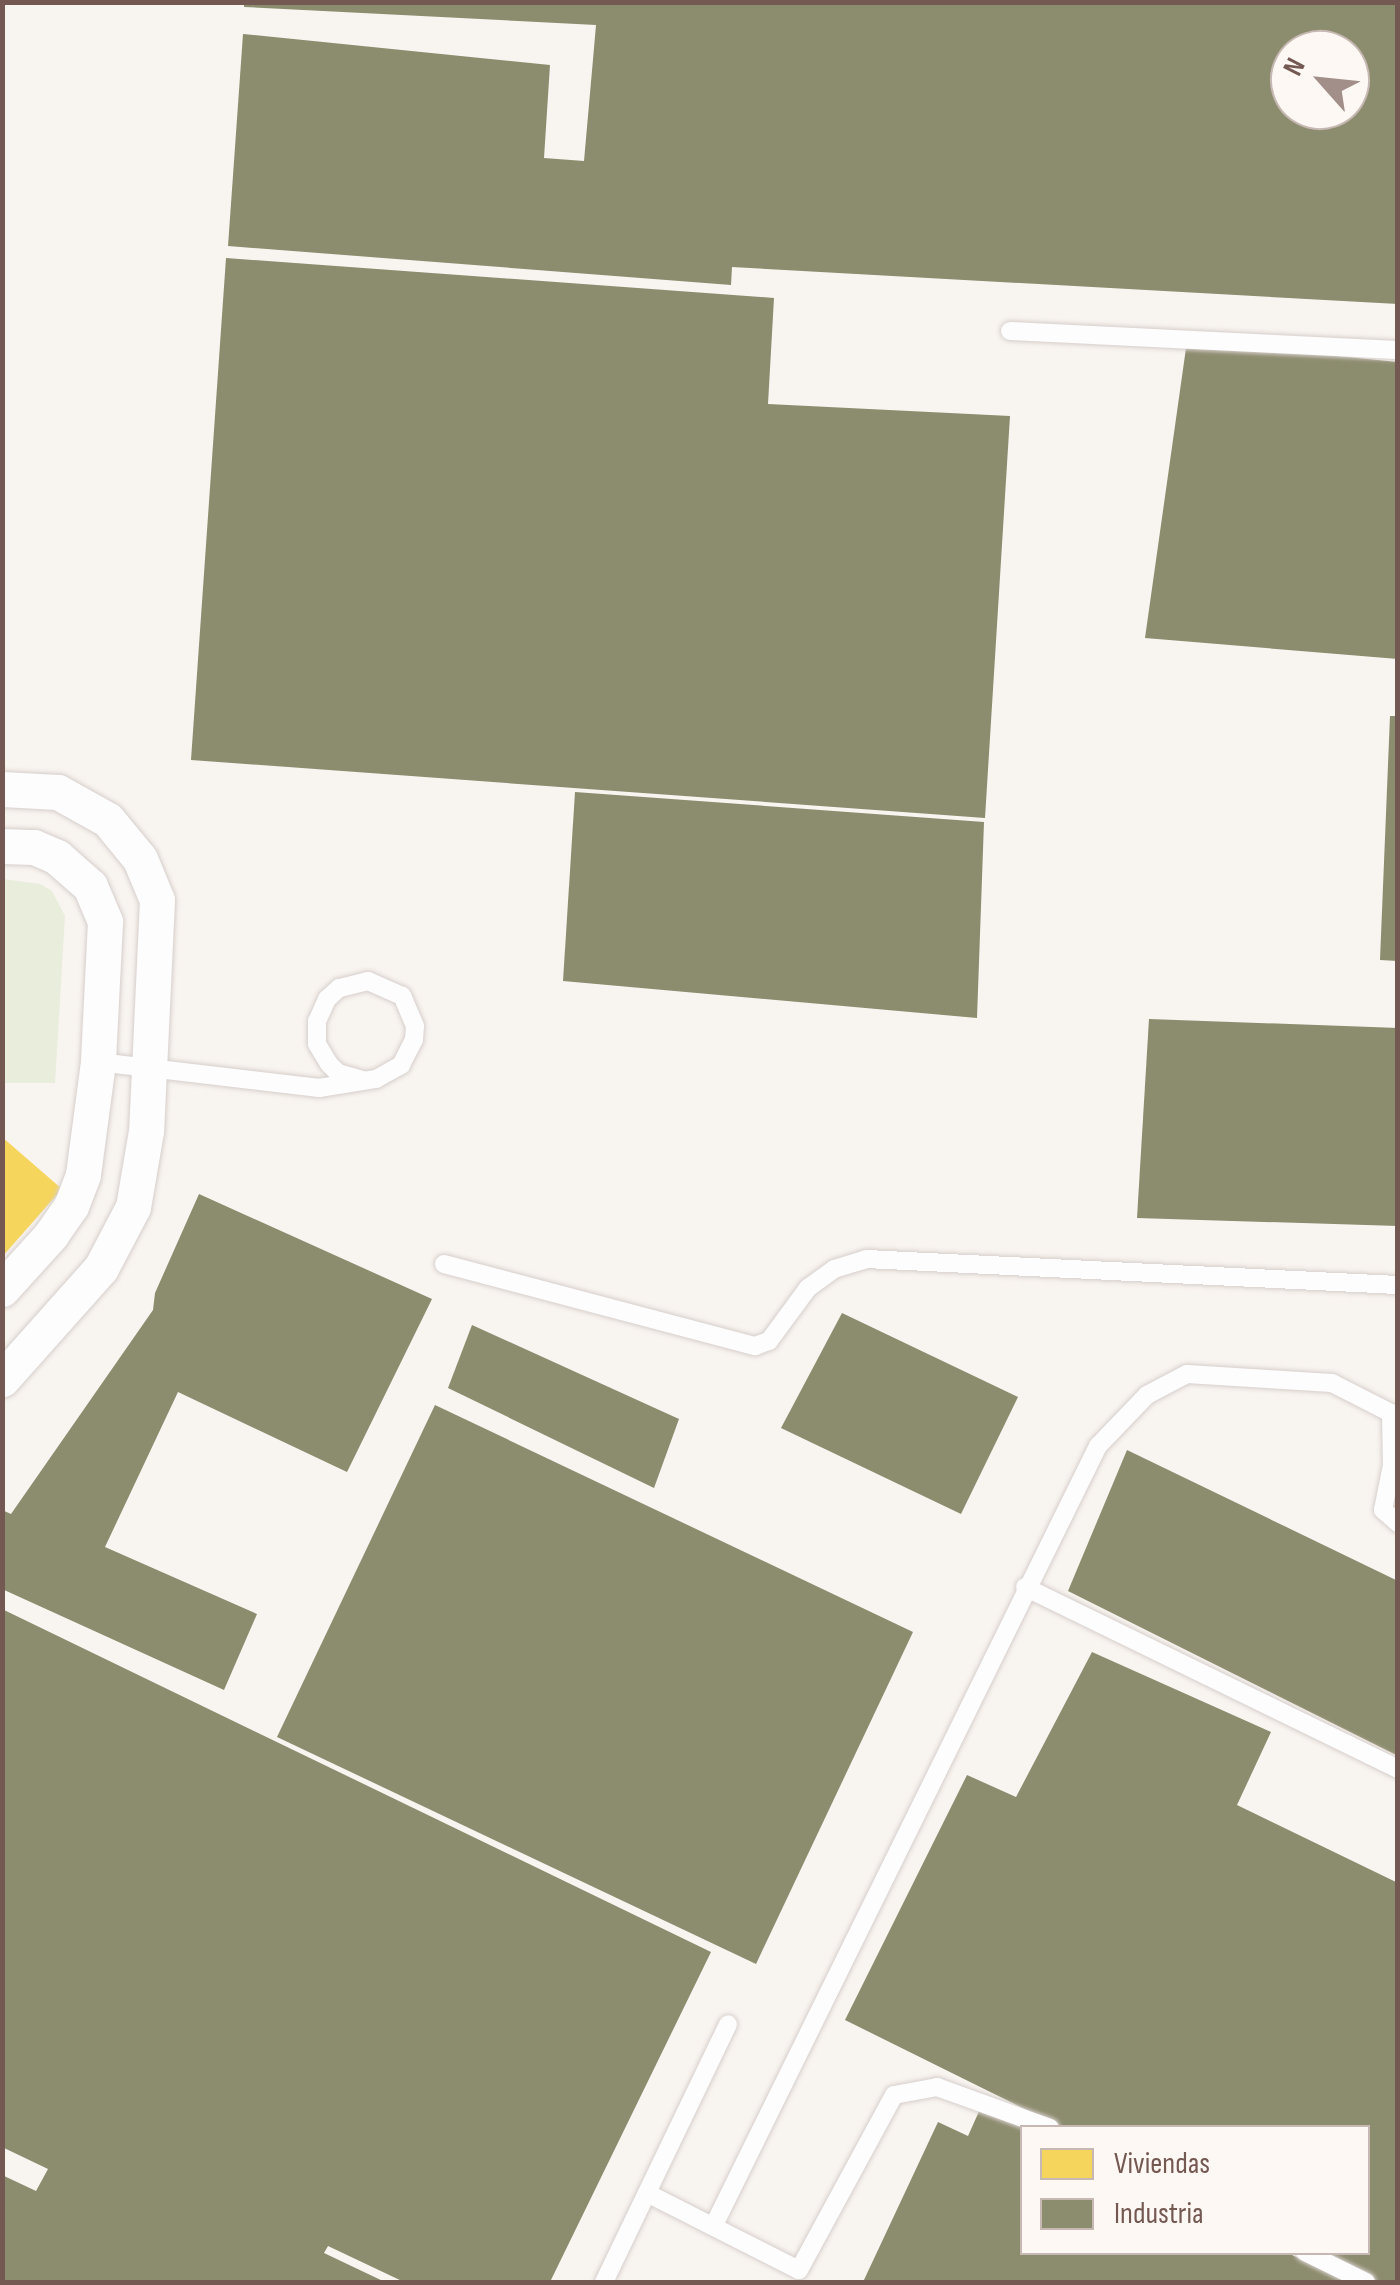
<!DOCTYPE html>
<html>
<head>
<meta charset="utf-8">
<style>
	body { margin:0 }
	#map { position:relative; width:1400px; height:2285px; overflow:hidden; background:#f8f4f0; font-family:"Sofia Sans Condensed",sans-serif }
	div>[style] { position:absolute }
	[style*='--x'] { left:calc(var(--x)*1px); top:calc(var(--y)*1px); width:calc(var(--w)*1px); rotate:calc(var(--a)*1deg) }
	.green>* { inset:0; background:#e8eddc }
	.homes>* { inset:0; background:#f6d55c }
	.industry>* { inset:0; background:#8c8c6e }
	.roads { filter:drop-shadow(0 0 2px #d6cfcc) drop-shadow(0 0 2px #d6cfcc) }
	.lane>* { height:18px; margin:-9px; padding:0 9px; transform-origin:9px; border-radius:9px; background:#fefdfd }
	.street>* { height:35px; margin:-17.5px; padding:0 17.5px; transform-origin:17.5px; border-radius:17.5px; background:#fefdfd }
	span { translate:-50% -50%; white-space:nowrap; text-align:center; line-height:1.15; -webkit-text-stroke:10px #fdf8f3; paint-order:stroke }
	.frame { position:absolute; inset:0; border:5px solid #745852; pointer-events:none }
	.legend { position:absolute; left:1020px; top:2125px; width:350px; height:130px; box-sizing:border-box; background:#fdf8f3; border:2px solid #c6b8b3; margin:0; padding:12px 18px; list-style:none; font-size:30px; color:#745852 }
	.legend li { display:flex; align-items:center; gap:20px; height:50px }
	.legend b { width:50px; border:2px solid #c6b8b3 }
	.north { position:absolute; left:1270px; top:30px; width:100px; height:100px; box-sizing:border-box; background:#fdf8f3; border:2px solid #c6b8b3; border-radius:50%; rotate:297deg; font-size:28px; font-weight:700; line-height:40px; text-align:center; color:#745852 }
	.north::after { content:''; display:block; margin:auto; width:35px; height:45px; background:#a28f89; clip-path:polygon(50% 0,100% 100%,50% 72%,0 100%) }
</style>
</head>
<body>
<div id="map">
	<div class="green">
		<div style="clip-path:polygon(3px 879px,40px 884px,52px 891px,65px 916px,55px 1083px,3px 1083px)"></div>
	</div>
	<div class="homes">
		<div style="clip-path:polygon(2px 1137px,62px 1189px,2px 1257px)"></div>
	</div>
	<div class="industry">
		<div style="clip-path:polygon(evenodd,244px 2px,1398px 2px,1398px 304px,732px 267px,731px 285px,228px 246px,243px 34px,550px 65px,544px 158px,584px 161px,594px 48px,596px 25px,244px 7px,244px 2px,1290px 50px,1350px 50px,1350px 110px,1290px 110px,1290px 50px)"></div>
		<div style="clip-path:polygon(226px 258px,774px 298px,768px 404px,1010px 416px,985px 818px,191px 760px)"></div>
		<div style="clip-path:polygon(1187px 341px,1398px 362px,1398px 659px,1145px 638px)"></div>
		<div style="clip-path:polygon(1390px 716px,1398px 716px,1398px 961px,1380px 960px)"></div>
		<div style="clip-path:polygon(575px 792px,984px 822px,977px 1018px,563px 981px)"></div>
		<div style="clip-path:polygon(1149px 1019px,1398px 1028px,1398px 1226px,1137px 1218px)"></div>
		<div style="clip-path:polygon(199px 1194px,432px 1299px,347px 1472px,178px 1392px,105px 1547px,257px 1614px,224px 1690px,2px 1589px,2px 1510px,11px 1514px,153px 1310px,155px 1293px)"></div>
		<div style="clip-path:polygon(842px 1313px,1018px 1397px,961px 1514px,781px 1428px)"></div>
		<div style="clip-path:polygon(472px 1325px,679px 1419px,654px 1488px,448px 1388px)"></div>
		<div style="clip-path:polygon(435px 1405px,913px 1632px,756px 1964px,277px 1737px)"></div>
		<div style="clip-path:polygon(1127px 1450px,1398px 1581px,1398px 1756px,1068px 1591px)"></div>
		<div style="clip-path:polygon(2px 1609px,711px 1952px,550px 2282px,404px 2282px,328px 2246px,324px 2253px,385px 2282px,2px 2282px,2px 2175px,36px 2191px,48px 2169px,2px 2147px)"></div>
		<div style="clip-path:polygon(1092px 1652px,1271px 1732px,1237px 1805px,1398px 1883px,1398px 2282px,1375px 2282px,1315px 2252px,1368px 2252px,1368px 2128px,1063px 2128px,845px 2020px,967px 1775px,1016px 1797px)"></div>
		<div style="clip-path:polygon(981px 2107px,1022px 2127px,1022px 2252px,1286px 2252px,1348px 2282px,863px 2282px,938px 2122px,968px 2136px)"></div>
	</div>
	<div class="roads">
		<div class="lane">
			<div style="--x:1010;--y:331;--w:388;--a:2.8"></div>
			<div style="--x:98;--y:1062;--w:223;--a:6.7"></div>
			<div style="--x:319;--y:1088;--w:58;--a:-9"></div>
			<div style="--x:376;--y:1079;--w:29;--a:-29"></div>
			<div style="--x:401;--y:1065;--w:28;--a:-63"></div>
			<div style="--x:414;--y:1040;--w:14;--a:-86"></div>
			<div style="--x:415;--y:1026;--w:33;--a:-113"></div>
			<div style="--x:402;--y:996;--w:37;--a:-156"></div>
			<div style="--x:368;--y:981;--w:30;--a:166"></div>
			<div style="--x:339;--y:988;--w:16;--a:137"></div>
			<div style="--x:327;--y:999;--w:24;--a:114"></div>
			<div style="--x:317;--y:1021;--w:23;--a:90"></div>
			<div style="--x:317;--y:1044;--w:23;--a:59"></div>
			<div style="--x:329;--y:1064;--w:13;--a:45"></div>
			<div style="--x:338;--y:1073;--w:25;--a:16"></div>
			<div style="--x:444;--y:1264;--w:322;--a:14.8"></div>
			<div style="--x:755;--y:1346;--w:15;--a:-20"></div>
			<div style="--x:769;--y:1341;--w:66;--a:-53.7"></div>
			<div style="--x:808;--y:1288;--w:32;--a:-36"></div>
			<div style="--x:834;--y:1269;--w:34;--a:-17"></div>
			<div style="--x:866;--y:1259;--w:533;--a:2.8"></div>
			<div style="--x:1025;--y:1587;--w:415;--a:26"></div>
			<div style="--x:647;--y:2193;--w:170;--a:26.9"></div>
			<div style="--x:799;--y:2270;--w:199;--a:-61.5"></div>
			<div style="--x:894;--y:2095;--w:44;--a:-10.5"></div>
			<div style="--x:937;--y:2087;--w:120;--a:19.9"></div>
			<div style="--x:714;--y:2225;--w:869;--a:-63.76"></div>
			<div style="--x:1098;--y:1446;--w:71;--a:-46.1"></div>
			<div style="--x:1147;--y:1395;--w:45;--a:-27.7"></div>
			<div style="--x:1187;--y:1374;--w:145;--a:3.6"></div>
			<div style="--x:1332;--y:1383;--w:66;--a:27"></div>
			<div style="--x:1391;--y:1413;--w:52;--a:88.9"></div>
			<div style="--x:1392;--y:1465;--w:46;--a:101.3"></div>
			<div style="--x:1383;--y:1510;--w:20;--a:41"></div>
			<div style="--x:1305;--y:2252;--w:68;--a:26.2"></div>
			<div style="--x:604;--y:2282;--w:286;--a:-64.3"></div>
		</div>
		<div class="street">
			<div style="--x:2;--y:789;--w:56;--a:3.1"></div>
			<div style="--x:58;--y:792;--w:57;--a:29.2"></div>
			<div style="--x:108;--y:820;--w:50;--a:50.6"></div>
			<div style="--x:140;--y:859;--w:44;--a:67.5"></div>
			<div style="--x:157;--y:900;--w:231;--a:92.7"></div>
			<div style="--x:146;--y:1131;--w:77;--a:99.7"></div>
			<div style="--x:133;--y:1207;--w:69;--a:117.7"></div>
			<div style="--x:101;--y:1268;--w:149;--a:131.7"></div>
			<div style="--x:2;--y:846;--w:32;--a:2"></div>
			<div style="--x:34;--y:847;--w:25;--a:23"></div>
			<div style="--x:57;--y:857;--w:44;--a:41.3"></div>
			<div style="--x:90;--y:886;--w:39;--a:67"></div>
			<div style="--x:105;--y:922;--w:140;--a:92.9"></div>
			<div style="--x:98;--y:1062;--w:114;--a:97.6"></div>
			<div style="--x:83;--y:1175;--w:33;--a:111"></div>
			<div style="--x:71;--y:1206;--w:35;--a:125"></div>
			<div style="--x:51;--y:1235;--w:73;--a:132.2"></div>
		</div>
	</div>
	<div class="frame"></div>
	<ul class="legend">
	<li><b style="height:28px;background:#f6d55c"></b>Viviendas</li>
	<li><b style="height:28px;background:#8c8c6e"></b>Industria</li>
	</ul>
	<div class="north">N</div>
</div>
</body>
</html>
